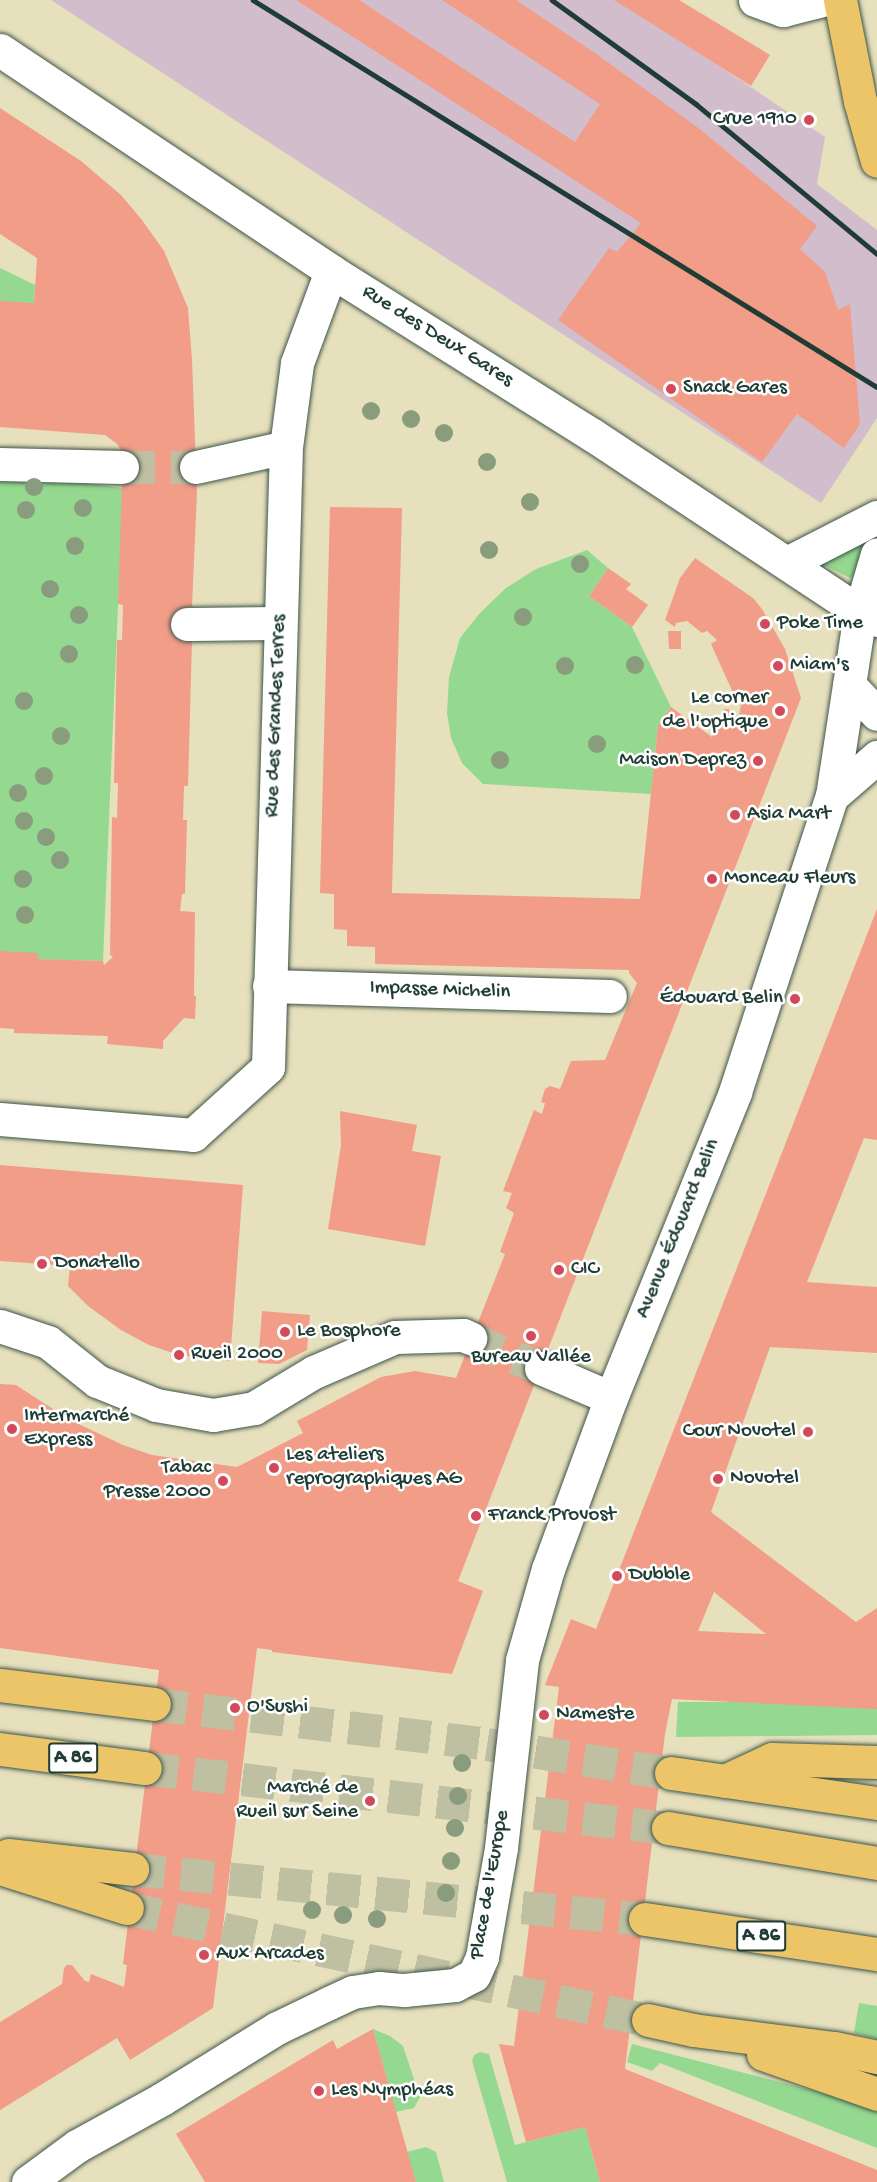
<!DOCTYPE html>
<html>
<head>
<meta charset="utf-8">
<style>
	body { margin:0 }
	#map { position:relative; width:877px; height:2182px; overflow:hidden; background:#e7e0bd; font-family:"Gochi Hand",sans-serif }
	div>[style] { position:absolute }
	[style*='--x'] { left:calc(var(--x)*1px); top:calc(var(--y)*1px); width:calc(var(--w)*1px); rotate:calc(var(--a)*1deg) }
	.industrial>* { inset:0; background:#d1bdcb }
	.green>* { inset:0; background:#95d890 }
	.building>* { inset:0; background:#f19d88 }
	.minor-tunnel>* { height:33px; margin-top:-16.5px; transform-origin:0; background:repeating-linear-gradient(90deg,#bfbfa2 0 33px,transparent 0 49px) }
	.highway-tunnel>* { height:33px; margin-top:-16.5px; transform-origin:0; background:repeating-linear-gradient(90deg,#bfbfa2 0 33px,transparent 0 49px) }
	.roads { filter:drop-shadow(0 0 2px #3d5549) drop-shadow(0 0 2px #3d5549) }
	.minor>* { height:33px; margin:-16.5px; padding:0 16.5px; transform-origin:16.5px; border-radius:16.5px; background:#fff }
	.major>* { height:33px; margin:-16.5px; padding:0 16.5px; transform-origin:16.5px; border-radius:16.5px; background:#edc569 }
	.highway>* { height:33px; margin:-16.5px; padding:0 16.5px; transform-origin:16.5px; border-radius:16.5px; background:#edc569 }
	.rail>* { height:4.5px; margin:-2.25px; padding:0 2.25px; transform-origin:2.25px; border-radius:2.25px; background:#1f3d34 }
	.trees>* { width:18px; height:18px; margin:-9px; border-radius:50%; background:#899c7e }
	.dots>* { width:16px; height:16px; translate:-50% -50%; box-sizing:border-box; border:3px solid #fff; border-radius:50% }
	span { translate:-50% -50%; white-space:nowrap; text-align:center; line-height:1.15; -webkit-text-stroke:5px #fff; paint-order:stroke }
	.shield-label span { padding:2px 4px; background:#fff; border:2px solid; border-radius:4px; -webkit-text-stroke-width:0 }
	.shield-label { font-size:20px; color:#1f3d34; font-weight:700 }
	.poi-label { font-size:21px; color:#1f3d34 }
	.right { translate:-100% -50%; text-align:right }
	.left { translate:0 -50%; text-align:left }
	.street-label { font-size:21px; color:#1f3d34 }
</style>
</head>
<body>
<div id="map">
	<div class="industrial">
		<div style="clip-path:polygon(51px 0,621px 0,825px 137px,817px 184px,877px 230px,877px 418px,821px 503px)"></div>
	</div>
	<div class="green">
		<div style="clip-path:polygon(0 268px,35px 285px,34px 303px,0 302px)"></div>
		<div style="clip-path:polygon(0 472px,123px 488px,103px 961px,0 958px)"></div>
		<div style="clip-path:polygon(873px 534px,855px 575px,850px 578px,814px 560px)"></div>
		<div style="clip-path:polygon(587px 550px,608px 568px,589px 596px,632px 627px,671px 707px,658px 725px,651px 794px,483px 784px,462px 763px,451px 738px,447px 713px,449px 677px,460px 638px,480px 613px,506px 588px,536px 569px)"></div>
		<div style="clip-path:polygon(678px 1702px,877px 1702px,877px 1735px,676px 1737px)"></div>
		<div style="clip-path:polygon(859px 2003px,877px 2006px,877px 2039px,854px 2033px)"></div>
		<div style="clip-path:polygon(373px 2029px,390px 2036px,403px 2046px,420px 2097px,414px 2108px,396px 2112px)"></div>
		<div style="clip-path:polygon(632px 2044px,877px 2107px,877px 2148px,660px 2063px,652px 2071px,627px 2062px)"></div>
		<div style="clip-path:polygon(480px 2052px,489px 2054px,515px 2145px,585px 2127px,600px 2182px,507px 2182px,472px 2061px,474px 2055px)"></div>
		<div style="clip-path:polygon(426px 2147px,436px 2152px,444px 2182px,416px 2182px,407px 2152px)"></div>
	</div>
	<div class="building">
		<div style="clip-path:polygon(296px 0,359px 0,575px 142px,600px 104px,442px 0,516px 0,595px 53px,701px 130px,817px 226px,800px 249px,825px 272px,838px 310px,850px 304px,860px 424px,844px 448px,797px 414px,762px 462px,558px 320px,609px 248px,617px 252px,641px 223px)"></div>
		<div style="clip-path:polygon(614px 0,679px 0,770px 55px,751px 86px)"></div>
		<div style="clip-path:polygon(0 108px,81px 161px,121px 195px,142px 220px,164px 251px,188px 308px,192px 360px,197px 492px,192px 607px,188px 607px,187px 641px,192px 641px,188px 786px,184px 786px,183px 820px,187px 820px,185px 894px,182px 894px,180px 911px,195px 912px,194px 996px,196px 996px,195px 1019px,184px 1018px,163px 1041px,163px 1049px,107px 1044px,108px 1036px,14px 1033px,14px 1029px,0 1028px,0 951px,38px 953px,38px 959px,103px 961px,104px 965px,113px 957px,110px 955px,112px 817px,117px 818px,118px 783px,114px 783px,117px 640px,122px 640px,123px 605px,118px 604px,123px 453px,117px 444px,105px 435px,0 427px,0 301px,34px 303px,37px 258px,0 234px)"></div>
		<div style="clip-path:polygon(330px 507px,402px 508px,392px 893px,640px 899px,658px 725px,671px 707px,712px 737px,715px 731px,717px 733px,725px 717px,724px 709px,729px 709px,731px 717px,739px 715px,741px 705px,734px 695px,711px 644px,717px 640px,707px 631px,702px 633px,687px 621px,676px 623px,675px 627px,665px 620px,680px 578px,695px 558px,753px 598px,762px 609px,785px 649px,801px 698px,458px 1581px,483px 1591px,452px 1674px,272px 1652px,272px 1650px,257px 1648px,213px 2008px,130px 2060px,117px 2038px,0 2110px,0 2022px,62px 1984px,64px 1968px,67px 1965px,72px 1965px,85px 1981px,89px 1982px,91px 1974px,124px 1987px,127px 1965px,123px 1964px,159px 1670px,0 1648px,0 1384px,16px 1385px,70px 1420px,123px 1445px,152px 1455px,237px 1467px,303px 1433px,297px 1421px,381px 1377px,415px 1371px,456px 1378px,505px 1254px,500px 1252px,514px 1213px,506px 1208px,512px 1193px,503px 1191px,534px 1110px,542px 1114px,545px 1103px,541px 1102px,545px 1089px,550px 1086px,560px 1089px,571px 1061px,605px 1060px,637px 983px,629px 973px,629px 970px,375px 964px,375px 947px,347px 946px,347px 930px,334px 929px,334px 894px,320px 893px)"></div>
		<div style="clip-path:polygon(608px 568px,631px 584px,626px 589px,648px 605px,632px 627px,589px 596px)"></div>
		<div style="clip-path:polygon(668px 631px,681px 631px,681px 649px,669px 649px)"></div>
		<div style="clip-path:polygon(evenodd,877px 909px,877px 1140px,864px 1138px,807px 1282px,877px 1287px,877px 1353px,770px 1347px,711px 1512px,856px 1622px,877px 1608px,877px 1709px,672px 1699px,665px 1734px,625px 2069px,877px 2170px,877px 2182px,600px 2182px,585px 2127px,526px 2142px,499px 2044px,514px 2046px,559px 1687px,545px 1685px,571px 1619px,596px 1629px,877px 909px,714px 1592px,766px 1634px,698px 1631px,714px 1592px)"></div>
		<div style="clip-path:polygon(340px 1111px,417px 1125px,412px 1151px,441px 1156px,425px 1246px,328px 1229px,341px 1145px)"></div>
		<div style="clip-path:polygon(0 1165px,243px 1185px,230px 1361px,179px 1355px,149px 1345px,121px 1330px,88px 1306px,68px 1286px,70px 1266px,0 1261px)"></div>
		<div style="clip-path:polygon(262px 1311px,310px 1315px,307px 1350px,279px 1364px,258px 1363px)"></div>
		<div style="clip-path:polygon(373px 2029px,416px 2182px,205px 2182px,176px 2134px,333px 2040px,337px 2049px)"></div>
	</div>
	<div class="minor-tunnel">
		<div style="--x:122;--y:467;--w:74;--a:0"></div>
		<div style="--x:470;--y:1338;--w:77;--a:22.9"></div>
	</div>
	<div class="highway-tunnel">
		<div style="--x:154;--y:1704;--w:335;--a:6.8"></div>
		<div style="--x:487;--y:1744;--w:186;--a:9"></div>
		<div style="--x:145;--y:1768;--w:526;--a:6.54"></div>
		<div style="--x:132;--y:1869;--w:515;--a:5.57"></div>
		<div style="--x:127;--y:1908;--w:533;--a:12.13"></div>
	</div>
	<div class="roads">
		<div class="minor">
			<div style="--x:755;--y:0;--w:30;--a:20"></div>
			<div style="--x:783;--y:10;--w:41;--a:-14"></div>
			<div style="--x:0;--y:50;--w:398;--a:33.7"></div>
			<div style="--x:331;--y:271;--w:307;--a:32.1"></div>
			<div style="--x:591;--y:434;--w:323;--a:33.5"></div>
			<div style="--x:860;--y:612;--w:19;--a:25"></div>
			<div style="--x:0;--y:464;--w:122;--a:1.4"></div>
			<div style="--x:196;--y:467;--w:92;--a:-12.5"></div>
			<div style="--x:787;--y:563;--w:101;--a:-27.1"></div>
			<div style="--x:187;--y:624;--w:93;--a:-0.6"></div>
			<div style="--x:849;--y:685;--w:40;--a:46"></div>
			<div style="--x:832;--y:796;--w:60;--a:-40.9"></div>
			<div style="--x:269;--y:986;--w:341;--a:1.7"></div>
			<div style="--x:0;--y:1119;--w:194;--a:4.7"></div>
			<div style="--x:193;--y:1135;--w:101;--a:-42.2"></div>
			<div style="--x:268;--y:1067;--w:620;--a:-88.34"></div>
			<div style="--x:286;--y:447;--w:85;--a:-82.5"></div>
			<div style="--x:297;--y:363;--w:98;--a:-69.7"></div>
			<div style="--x:0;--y:1326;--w:51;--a:18.4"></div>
			<div style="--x:48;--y:1342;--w:63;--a:38.5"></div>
			<div style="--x:97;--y:1381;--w:64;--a:22.1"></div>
			<div style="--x:156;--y:1405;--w:58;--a:10"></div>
			<div style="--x:213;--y:1415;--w:42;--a:-9.7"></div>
			<div style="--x:254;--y:1408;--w:70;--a:-31"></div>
			<div style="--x:314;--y:1372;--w:88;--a:-23.4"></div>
			<div style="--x:395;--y:1337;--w:68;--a:-1.7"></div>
			<div style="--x:463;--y:1335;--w:8;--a:23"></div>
			<div style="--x:541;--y:1368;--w:76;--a:23.2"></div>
			<div style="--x:28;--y:2182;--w:61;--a:-36.3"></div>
			<div style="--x:77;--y:2146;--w:97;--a:-28.9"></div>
			<div style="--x:162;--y:2099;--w:135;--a:-31.7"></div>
			<div style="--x:277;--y:2028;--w:58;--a:-25.7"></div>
			<div style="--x:329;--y:2003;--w:26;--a:-25"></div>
			<div style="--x:353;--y:1992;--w:26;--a:-9"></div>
			<div style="--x:379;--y:1988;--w:25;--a:5"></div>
			<div style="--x:404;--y:1990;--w:51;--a:-5.6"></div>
			<div style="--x:455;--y:1985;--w:21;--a:-28"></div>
			<div style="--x:474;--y:1975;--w:20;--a:-66"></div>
			<div style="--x:482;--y:1957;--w:111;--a:-80.1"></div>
			<div style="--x:501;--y:1848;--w:189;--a:-83.6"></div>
			<div style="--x:522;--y:1660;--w:95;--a:-74.1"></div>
			<div style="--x:548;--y:1569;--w:182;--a:-69.8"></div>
			<div style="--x:611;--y:1398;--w:330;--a:-67.9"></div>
			<div style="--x:735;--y:1092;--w:311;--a:-71.9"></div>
			<div style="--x:832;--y:796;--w:186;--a:-81.3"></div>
			<div style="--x:860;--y:612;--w:60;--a:-73.7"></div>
		</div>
		<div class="major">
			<div style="--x:840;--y:0;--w:103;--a:78.8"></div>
			<div style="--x:860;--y:101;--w:62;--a:74.2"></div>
		</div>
		<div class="highway">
			<div style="--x:0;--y:1685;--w:155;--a:7"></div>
			<div style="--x:0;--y:1749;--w:146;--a:7.5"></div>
			<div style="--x:671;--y:1773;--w:208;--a:8.3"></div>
			<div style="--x:725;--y:1781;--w:52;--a:-25.1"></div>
			<div style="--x:772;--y:1759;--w:105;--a:1.6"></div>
			<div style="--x:668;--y:1828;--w:212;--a:9.5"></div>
			<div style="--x:8;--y:1855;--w:125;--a:6.4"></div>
			<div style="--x:0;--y:1868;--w:133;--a:17.5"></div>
			<div style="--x:645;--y:1919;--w:235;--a:8.6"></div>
			<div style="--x:648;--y:2020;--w:46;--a:12.5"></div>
			<div style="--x:693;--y:2030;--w:142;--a:7.3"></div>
			<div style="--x:834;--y:2048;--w:44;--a:11.8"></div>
			<div style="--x:763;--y:2054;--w:121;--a:19.3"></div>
		</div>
	</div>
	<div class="rail">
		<div style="--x:253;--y:0;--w:734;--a:31.81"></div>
		<div style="--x:552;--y:0;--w:178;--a:35.8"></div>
		<div style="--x:696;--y:104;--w:235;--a:39.6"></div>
	</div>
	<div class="trees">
		<div style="left:371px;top:411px"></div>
		<div style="left:411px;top:419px"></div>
		<div style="left:444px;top:433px"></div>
		<div style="left:487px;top:462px"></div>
		<div style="left:34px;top:487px"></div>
		<div style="left:530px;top:502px"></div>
		<div style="left:83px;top:508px"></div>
		<div style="left:26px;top:510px"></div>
		<div style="left:75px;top:546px"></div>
		<div style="left:489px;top:550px"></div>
		<div style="left:580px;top:564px"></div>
		<div style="left:50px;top:589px"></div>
		<div style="left:79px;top:615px"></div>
		<div style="left:523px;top:617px"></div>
		<div style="left:69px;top:654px"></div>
		<div style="left:635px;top:665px"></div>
		<div style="left:565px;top:666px"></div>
		<div style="left:24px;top:701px"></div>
		<div style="left:61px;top:736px"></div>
		<div style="left:597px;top:744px"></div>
		<div style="left:500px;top:760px"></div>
		<div style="left:44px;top:776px"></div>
		<div style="left:18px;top:793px"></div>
		<div style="left:24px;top:821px"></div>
		<div style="left:46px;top:837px"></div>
		<div style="left:60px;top:860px"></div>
		<div style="left:23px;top:879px"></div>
		<div style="left:25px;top:915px"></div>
		<div style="left:462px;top:1763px"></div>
		<div style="left:458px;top:1796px"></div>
		<div style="left:455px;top:1828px"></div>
		<div style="left:451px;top:1861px"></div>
		<div style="left:446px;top:1893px"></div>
		<div style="left:312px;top:1910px"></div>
		<div style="left:343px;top:1915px"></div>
		<div style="left:377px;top:1919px"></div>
	</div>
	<div class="dots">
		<div style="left:809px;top:120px;background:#d1495b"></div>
		<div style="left:671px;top:389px;background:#d1495b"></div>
		<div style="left:765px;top:624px;background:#d1495b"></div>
		<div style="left:778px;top:666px;background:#d1495b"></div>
		<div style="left:780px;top:711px;background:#d1495b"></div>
		<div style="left:758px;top:761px;background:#d1495b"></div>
		<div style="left:735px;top:815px;background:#d1495b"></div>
		<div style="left:712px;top:879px;background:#d1495b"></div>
		<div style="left:795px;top:999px;background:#d1495b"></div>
		<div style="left:42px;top:1264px;background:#d1495b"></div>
		<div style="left:559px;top:1270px;background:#d1495b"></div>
		<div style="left:285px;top:1332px;background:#d1495b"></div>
		<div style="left:531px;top:1336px;background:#d1495b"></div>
		<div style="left:179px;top:1355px;background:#d1495b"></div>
		<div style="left:12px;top:1429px;background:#d1495b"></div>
		<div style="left:808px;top:1432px;background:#d1495b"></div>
		<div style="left:274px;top:1468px;background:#d1495b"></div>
		<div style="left:718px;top:1479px;background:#d1495b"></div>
		<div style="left:223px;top:1481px;background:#d1495b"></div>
		<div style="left:476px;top:1516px;background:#d1495b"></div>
		<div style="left:617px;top:1576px;background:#d1495b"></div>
		<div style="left:235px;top:1708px;background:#d1495b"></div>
		<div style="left:544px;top:1715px;background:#d1495b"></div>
		<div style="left:370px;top:1801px;background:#d1495b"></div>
		<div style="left:204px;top:1955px;background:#d1495b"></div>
		<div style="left:319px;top:2091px;background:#d1495b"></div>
	</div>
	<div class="shield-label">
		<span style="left:73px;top:1758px">A 86</span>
		<span style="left:761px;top:1936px">A 86</span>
	</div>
	<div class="poi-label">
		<span class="right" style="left:797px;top:120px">Crue 1910</span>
		<span class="left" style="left:683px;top:389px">Snack Gares</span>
		<span class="left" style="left:777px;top:624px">Poke Time</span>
		<span class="left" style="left:790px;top:666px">Miam's</span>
		<span class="right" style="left:768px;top:711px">Le corner<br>de l'optique</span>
		<span class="right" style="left:746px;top:761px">Maison Deprez</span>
		<span class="left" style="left:747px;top:815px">Asia Mart</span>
		<span class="left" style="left:724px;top:879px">Monceau Fleurs</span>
		<span class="right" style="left:783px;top:999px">Édouard Belin</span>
		<span class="left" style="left:54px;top:1264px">Donatello</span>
		<span class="left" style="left:571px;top:1270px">CIC</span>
		<span class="left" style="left:297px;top:1332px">Le Bosphore</span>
		<span class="left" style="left:191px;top:1355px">Rueil 2000</span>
		<span style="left:531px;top:1358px">Bureau Vallée</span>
		<span class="left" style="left:24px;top:1429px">Intermarché<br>Express</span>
		<span class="right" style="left:796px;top:1432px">Cour Novotel</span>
		<span class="left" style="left:286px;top:1468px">Les ateliers<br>reprographiques AG</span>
		<span class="right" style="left:211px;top:1481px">Tabac<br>Presse 2000</span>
		<span class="left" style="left:730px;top:1479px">Novotel</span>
		<span class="left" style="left:488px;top:1516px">Franck Provost</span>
		<span class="left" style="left:629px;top:1576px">Dubble</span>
		<span class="left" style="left:247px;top:1708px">O'Sushi</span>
		<span class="left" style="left:556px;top:1715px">Nameste</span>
		<span class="right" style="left:358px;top:1801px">Marché de<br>Rueil sur Seine</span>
		<span class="left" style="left:216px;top:1955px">Aux Arcades</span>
		<span class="left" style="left:331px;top:2091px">Les Nymphéas</span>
	</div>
	<div class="street-label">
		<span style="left:437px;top:337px;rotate:32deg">Rue des Deux Gares</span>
		<span style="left:277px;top:716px;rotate:-88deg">Rue des Grandes Terres</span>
		<span style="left:440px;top:991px;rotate:2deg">Impasse Michelin</span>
		<span style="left:679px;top:1229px;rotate:-68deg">Avenue Édouard Belin</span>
		<span style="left:491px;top:1885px;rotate:-80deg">Place de l'Europe</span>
	</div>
</div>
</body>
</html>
